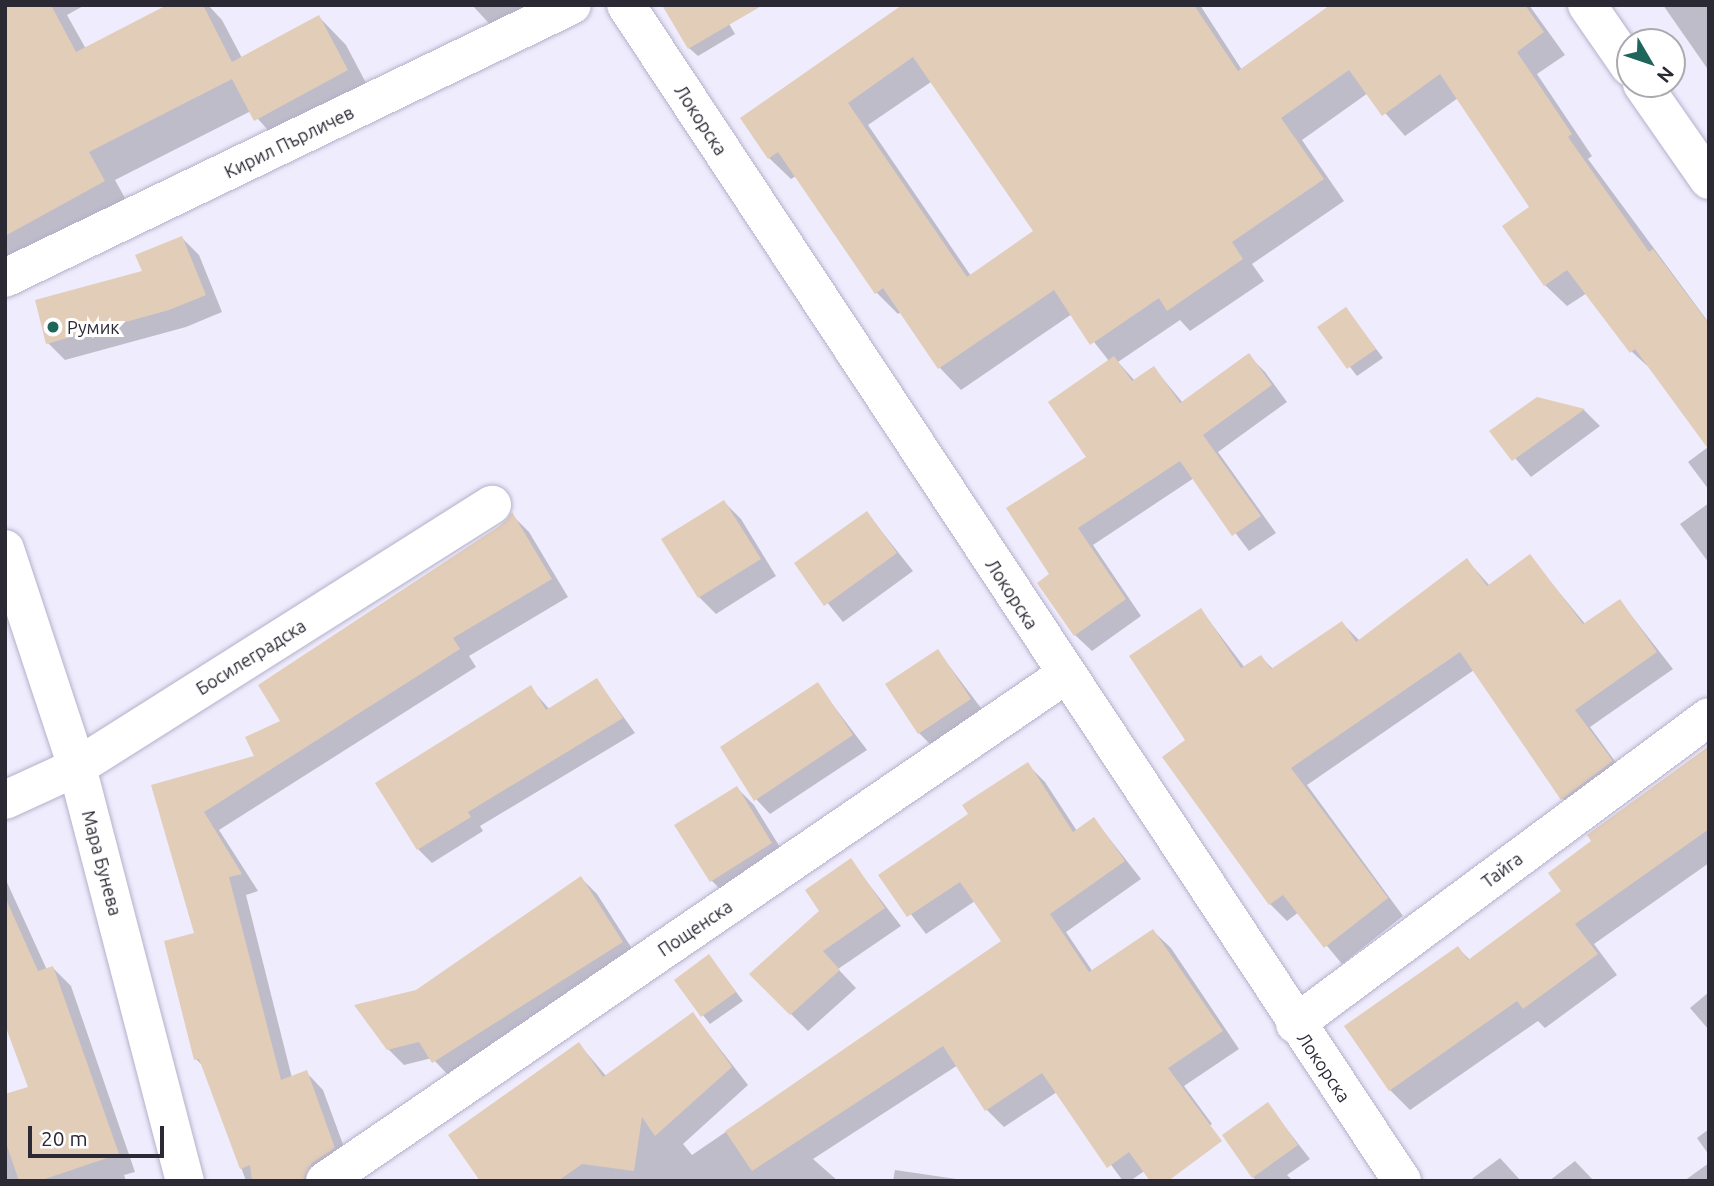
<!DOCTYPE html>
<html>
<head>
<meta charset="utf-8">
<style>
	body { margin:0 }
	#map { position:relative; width:1714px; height:1186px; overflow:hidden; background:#efecfd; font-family:Ubuntu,sans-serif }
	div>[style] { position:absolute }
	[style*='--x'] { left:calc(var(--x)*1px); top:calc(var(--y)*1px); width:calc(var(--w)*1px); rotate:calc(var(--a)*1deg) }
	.shadow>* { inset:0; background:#0003 }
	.building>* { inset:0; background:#e2cdb8 }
	.roads { filter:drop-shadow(0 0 2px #b5b0ca) drop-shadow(0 0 2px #b5b0ca) }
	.street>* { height:38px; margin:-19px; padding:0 19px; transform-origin:19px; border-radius:19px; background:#fff }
	.secondary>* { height:38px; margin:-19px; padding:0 19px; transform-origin:19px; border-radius:19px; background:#fff }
	.dots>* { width:19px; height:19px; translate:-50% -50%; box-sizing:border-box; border:4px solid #fff; border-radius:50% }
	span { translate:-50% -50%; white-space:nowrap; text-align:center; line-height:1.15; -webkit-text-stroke:6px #fff; paint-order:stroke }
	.street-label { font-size:18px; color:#2b2934 }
	.poi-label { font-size:18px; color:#2b2934 }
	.left { translate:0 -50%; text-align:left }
	.frame { position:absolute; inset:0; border:7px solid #2b2934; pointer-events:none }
	.north { position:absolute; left:1616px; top:28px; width:70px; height:70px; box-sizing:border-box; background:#fff; border:2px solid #aaa9ae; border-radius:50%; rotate:129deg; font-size:19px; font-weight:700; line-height:28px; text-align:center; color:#2b2934 }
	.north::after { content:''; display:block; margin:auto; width:24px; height:32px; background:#1e655a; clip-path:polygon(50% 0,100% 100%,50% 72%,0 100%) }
	.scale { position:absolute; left:28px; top:1126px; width:136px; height:32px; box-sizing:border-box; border:4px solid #2b2934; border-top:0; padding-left:9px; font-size:21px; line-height:24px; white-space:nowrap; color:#2b2934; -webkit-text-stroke:5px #fff; paint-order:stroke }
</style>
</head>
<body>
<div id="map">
	<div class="shadow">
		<div style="clip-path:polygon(5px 5px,85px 5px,67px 15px,86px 49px,170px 5px,208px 5px,222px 20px,242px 58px,319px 17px,346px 45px,374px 98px,283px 147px,251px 111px,115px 180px,131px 209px,5px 278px)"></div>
		<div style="clip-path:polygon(472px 5px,550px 5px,498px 33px)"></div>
		<div style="clip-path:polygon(718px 5px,735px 34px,698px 56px,689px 48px)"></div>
		<div style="clip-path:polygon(evenodd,947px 5px,1200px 5px,1242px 70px,1333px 5px,1529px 5px,1565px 55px,1537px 74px,1592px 156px,1588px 159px,1709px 323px,1709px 490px,1688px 462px,1708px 447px,1654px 372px,1631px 351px,1587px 293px,1567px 306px,1545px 285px,1532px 208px,1458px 98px,1405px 136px,1368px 93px,1302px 140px,1344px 201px,1252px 264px,1264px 281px,1190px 331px,1180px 320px,1118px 362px,1135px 381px,1154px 368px,1183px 403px,1249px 356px,1265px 372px,1287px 402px,1218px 452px,1276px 533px,1249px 551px,1194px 478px,1093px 545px,1141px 616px,1092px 651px,1075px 635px,1052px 575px,1088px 457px,1109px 361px,1072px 314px,961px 390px,940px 368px,901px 312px,898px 314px,877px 293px,796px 176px,791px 179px,769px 158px,947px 5px,931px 82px,1036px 231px,971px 276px,868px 125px,931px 82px)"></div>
		<div style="clip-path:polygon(1663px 5px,1709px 5px,1709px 71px)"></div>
		<div style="clip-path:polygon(182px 238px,199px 255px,222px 312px,186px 327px,65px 360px,48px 343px,144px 272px)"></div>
		<div style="clip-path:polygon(1346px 309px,1383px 358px,1357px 376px,1320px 328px)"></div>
		<div style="clip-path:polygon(1538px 399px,1584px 410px,1600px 426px,1531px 477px,1492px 431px)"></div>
		<div style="clip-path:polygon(724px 502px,741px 519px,776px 576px,716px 614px,699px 597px)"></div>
		<div style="clip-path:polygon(1709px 503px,1709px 563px,1680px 524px)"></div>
		<div style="clip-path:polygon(867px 513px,913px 571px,843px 622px,796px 564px)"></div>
		<div style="clip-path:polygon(512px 515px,529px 532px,568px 597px,469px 656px,476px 667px,219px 830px,258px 891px,246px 895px,292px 1078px,306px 1072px,323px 1090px,351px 1166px,333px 1181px,246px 1181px,205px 1068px,196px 1059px,196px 934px,153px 786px,256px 757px,283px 722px)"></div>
		<div style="clip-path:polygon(1530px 557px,1586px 625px,1620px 601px,1673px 669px,1590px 727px,1628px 779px,1579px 815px,1562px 798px,1474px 670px,1307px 785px,1403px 916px,1342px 964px,1299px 912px,1287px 921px,1270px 904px,1187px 740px,1201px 610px,1245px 668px,1261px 657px,1273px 669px,1342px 623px,1360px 641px,1467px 560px,1490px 586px)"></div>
		<div style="clip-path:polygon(938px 651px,987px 716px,936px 750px,919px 733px)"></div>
		<div style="clip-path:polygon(597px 680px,635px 733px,480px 826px,483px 831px,432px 863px,418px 849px,530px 687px,550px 710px)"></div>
		<div style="clip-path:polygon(817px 684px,867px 750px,770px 814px,756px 799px)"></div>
		<div style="clip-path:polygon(1709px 748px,1709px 863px,1594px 944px,1617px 975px,1545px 1028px,1538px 1021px,1410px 1110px,1390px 1090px,1458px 948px,1470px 960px,1564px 891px)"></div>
		<div style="clip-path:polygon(1028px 765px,1045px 782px,1077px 831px,1094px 819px,1141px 879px,1066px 932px,1093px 972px,1153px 931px,1171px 948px,1239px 1049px,1184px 1086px,1212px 1124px,1130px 1181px,1123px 1181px,1057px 1092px,1004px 1127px,987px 1110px,958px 1065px,813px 1159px,838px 1181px,482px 1181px,579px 1044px,607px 1077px,693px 1014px,748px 1085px,683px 1144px,692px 1155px,1004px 942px,975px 901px,926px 934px,881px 875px,970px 814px)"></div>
		<div style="clip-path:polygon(737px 788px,754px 805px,788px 860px,729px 898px,712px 881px,676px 826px)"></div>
		<div style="clip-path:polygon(851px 861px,901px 926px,838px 969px,856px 988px,808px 1031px,751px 974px,822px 911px)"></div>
		<div style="clip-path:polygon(5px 878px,47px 970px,53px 968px,71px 986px,135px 1172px,124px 1175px,126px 1181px,5px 1181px,5px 1096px,30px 1088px,5px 1020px)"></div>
		<div style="clip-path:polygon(581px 878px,597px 894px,638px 958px,450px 1077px,432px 1058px,404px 1065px,388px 1049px,417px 991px)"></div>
		<div style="clip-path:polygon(709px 956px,743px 1001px,710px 1024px,676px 981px)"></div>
		<div style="clip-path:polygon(1709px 992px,1709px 1030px,1690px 1008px)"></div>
		<div style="clip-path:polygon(1268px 1105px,1310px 1159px,1287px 1175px,1293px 1181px,1256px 1181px,1224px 1135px)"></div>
		<div style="clip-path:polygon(1709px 1129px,1709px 1155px,1697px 1138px)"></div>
		<div style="clip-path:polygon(1500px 1158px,1521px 1181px,1469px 1181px)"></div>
		<div style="clip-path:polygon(1575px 1161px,1594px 1181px,1549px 1181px)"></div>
		<div style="clip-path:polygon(1709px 1163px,1709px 1181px,1684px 1181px)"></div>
		<div style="clip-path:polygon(895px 1170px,970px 1181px,893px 1181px)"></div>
	</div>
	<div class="building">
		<div style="clip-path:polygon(5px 5px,51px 5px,76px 52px,167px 5px,203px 5px,232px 62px,319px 15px,348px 70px,254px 121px,232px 79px,89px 152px,105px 181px,5px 236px)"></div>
		<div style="clip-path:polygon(662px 5px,763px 5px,688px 49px)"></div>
		<div style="clip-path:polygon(evenodd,902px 5px,1194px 5px,1238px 71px,1330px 5px,1525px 5px,1544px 32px,1517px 52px,1572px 134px,1568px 137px,1649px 252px,1653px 249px,1709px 324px,1709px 450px,1635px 349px,1630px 353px,1567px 270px,1544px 286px,1502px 226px,1529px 207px,1440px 74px,1382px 116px,1349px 70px,1281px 118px,1324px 179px,1232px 242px,1243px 259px,1167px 311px,1159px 298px,1090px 345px,1054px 290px,938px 369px,883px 288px,875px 294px,778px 152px,768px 159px,740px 118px,902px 5px,913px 57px,1033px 231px,967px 277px,848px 103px,913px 57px)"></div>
		<div style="clip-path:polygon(182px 236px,206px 295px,169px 310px,46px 344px,35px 300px,142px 271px,135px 255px)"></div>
		<div style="clip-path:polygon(1346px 307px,1376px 349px,1347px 369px,1317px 327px)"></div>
		<div style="clip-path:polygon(1249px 353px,1272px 385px,1203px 435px,1261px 516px,1232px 536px,1180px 461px,1078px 528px,1126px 599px,1074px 636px,1037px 583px,1049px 574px,1006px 508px,1086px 457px,1048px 402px,1114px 356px,1132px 381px,1154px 366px,1180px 403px)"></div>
		<div style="clip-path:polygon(1537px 397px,1585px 409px,1512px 461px,1489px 431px)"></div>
		<div style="clip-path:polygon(724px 500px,761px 559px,698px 598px,661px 539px)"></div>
		<div style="clip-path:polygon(867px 511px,897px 553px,824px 606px,794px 563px)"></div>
		<div style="clip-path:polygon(512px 512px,552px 579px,453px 638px,460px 649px,204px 812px,242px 874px,229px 877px,281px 1080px,307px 1070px,335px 1148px,312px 1163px,303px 1181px,252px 1181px,250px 1165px,240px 1169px,199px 1059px,194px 1060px,164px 941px,194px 933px,151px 785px,254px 756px,245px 737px,280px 721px,258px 685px,504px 523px)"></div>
		<div style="clip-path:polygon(1530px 554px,1583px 624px,1620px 599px,1657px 652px,1575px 710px,1613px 761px,1561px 800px,1460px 652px,1291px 768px,1388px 898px,1324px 948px,1283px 895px,1269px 905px,1162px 757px,1185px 740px,1129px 656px,1201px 608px,1241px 668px,1261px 655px,1271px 669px,1342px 621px,1356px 642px,1467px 558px,1487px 586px)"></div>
		<div style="clip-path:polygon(938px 649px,971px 699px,918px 734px,885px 684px)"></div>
		<div style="clip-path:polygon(597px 678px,623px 718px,468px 812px,471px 817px,417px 850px,375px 783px,531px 685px,546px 710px)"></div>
		<div style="clip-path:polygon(818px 682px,853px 735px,754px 801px,720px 747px)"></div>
		<div style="clip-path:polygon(1709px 746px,1709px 829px,1575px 924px,1598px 954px,1523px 1009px,1517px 1001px,1389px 1091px,1344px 1026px,1458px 946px,1468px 960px,1561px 891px,1548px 873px,1591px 841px,1587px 835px)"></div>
		<div style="clip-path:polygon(1028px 762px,1073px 832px,1094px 817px,1125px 861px,1050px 914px,1089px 972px,1153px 929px,1223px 1031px,1168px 1068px,1222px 1141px,1168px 1181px,1150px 1181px,1129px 1152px,1107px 1168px,1042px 1073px,985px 1111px,943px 1046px,752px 1171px,725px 1131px,1001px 941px,960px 882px,907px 917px,878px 875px,968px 814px,962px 805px)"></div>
		<div style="clip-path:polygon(737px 786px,772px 843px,710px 882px,674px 825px)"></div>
		<div style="clip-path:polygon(851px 858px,885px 908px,823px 951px,840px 970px,790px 1015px,749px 974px,819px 911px,805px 890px)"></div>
		<div style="clip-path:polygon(581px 876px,623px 942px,432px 1063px,419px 1042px,387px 1050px,354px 1005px,416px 990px)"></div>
		<div style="clip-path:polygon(5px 897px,38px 971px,53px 966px,119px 1154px,39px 1181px,19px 1181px,5px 1140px,5px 1094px,28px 1087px,5px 1025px)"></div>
		<div style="clip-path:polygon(709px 954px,736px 992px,701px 1017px,674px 980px)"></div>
		<div style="clip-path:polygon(693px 1012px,732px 1067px,655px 1136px,642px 1117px,634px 1171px,582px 1164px,558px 1181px,480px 1181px,448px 1135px,579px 1042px,603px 1077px)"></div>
		<div style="clip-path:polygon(1268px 1102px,1298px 1145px,1252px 1178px,1222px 1135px)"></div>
	</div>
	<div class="roads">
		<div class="street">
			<div style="--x:626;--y:5;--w:1409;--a:56.58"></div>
			<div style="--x:1587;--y:5;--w:75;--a:55.3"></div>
			<div style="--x:1642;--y:84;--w:117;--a:55.1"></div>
			<div style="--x:5;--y:278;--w:629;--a:-25.71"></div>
			<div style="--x:5;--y:800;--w:79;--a:-24.6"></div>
			<div style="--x:77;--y:767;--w:491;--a:-32.3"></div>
			<div style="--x:1295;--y:1024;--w:515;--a:-36.56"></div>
			<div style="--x:325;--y:1181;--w:896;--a:-34.36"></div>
		</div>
		<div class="secondary">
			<div style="--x:5;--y:549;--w:230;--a:71.7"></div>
			<div style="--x:77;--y:767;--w:428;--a:75.4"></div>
		</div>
	</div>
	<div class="dots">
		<div style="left:53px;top:327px;background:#1e655a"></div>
	</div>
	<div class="street-label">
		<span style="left:701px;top:120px;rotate:57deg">Локорска</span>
		<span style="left:289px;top:142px;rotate:-26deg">Кирил Пърличев</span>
		<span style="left:1012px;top:594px;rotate:57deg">Локорска</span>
		<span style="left:251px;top:657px;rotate:-32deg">Босилеградска</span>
		<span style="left:102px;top:863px;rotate:75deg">Мара Бунева</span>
		<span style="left:1502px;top:870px;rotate:-37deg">Тайга</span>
		<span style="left:695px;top:928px;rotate:-34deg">Пощенска</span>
		<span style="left:1324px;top:1067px;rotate:56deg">Локорска</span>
	</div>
	<div class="poi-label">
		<span class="left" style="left:67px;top:327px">Румик</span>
	</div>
	<div class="frame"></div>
	<div class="north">N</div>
	<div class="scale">20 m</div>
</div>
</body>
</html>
